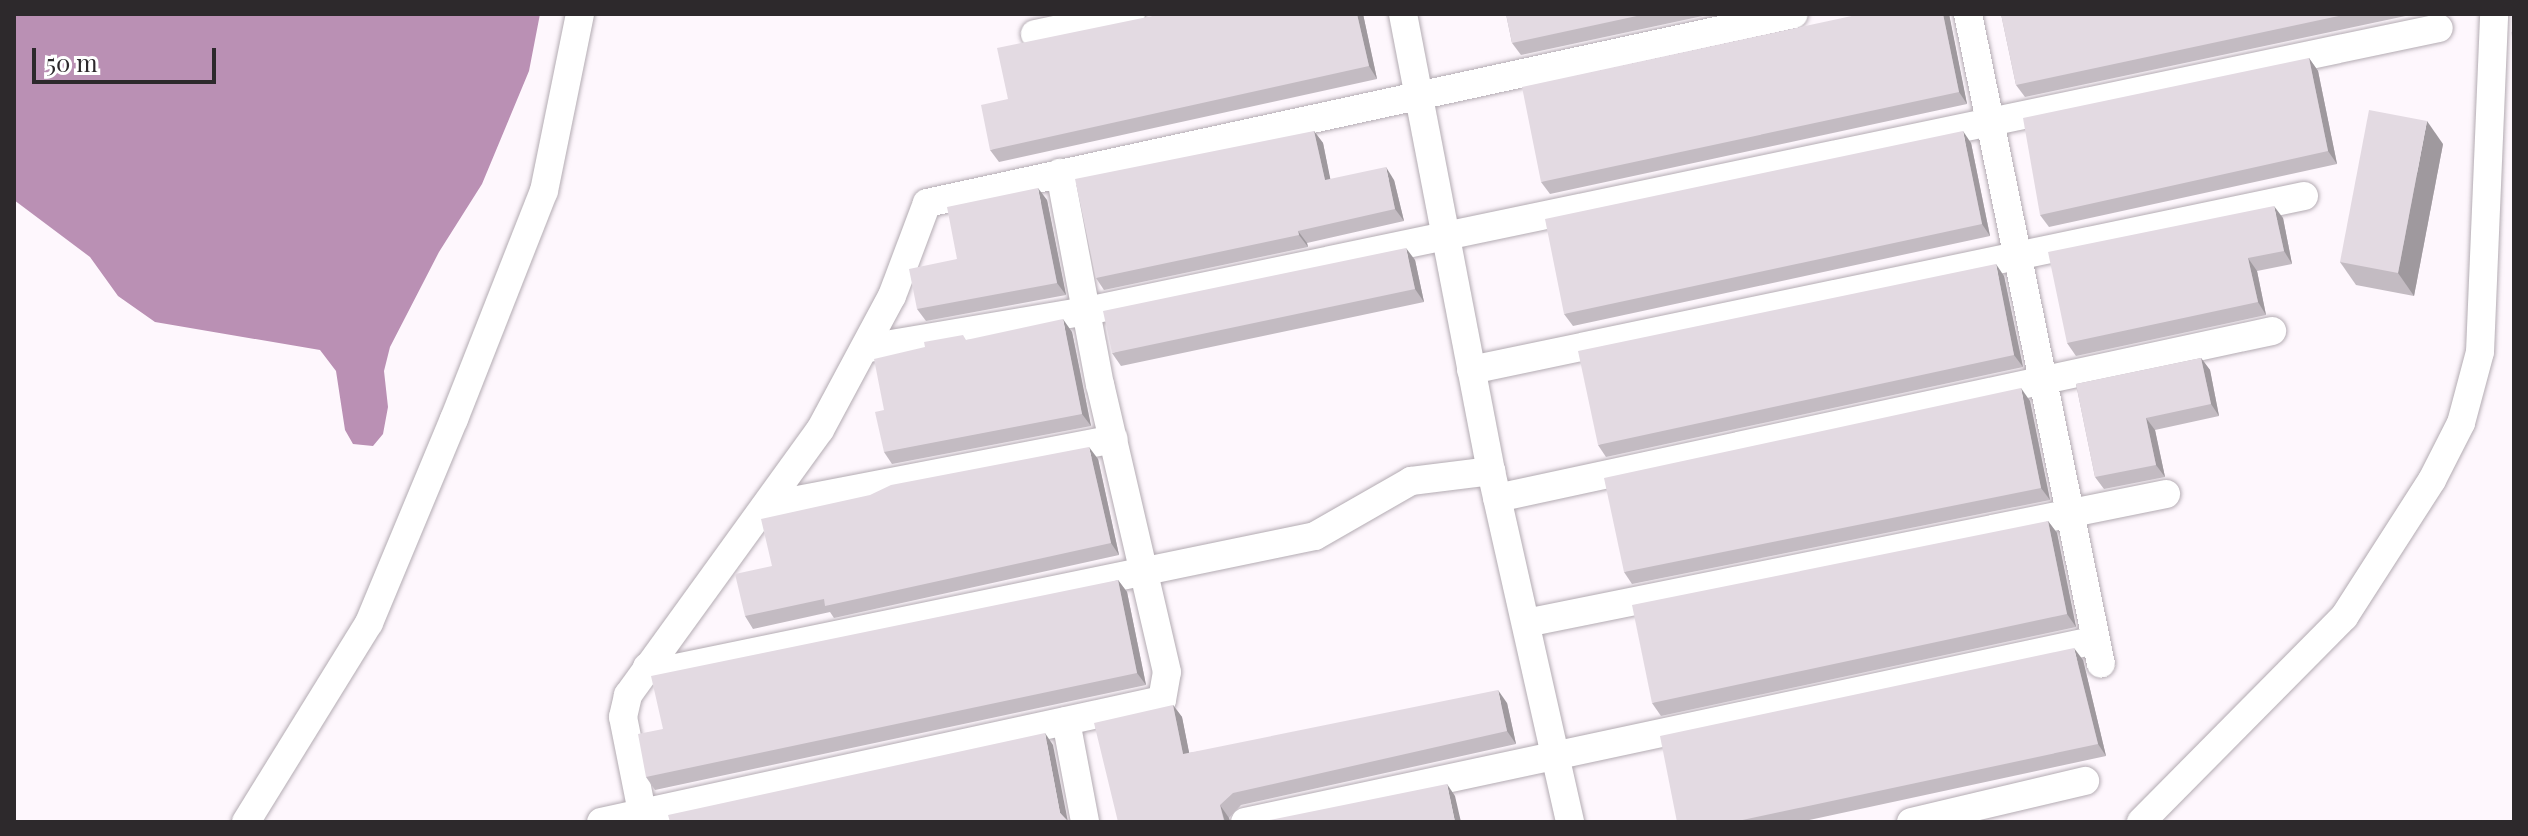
<!DOCTYPE html>
<html>
<head>
<meta charset="utf-8">
<style>
	body { margin:0 }
	#map { position:relative; width:2528px; height:836px; overflow:hidden; background:#fef7fd; font-family:"Playfair Display",serif }
	div>[style] { position:absolute }
	[style*='--x'] { left:calc(var(--x)*1px); top:calc(var(--y)*1px); width:calc(var(--w)*1px); rotate:calc(var(--a)*1deg) }
	.water>* { inset:0; background:#ba90b4 }
	.roads { filter:drop-shadow(0 0 2px #b3abb2) drop-shadow(0 0 2px #b3abb2) }
	.minor>* { height:28px; margin:-14px; padding:0 14px; transform-origin:14px; border-radius:14px; background:#fff }
	.wall>* { inset:0; background:#c3bbc2 }
	.shaded-wall>* { inset:0; background:#9f999e }
	.building>* { inset:0; background:#e3dae2 }
	span { translate:-50% -50%; white-space:nowrap; text-align:center; line-height:1.15; -webkit-text-stroke:6px #fff; paint-order:stroke }
	.frame { position:absolute; inset:0; border:16px solid #2d292c; pointer-events:none }
	.scale { position:absolute; left:32px; top:48px; width:184px; height:36px; box-sizing:border-box; border:4px solid #2d292c; border-top:0; padding-left:10px; font-size:24px; line-height:28px; white-space:nowrap; color:#2d292c; -webkit-text-stroke:6px #fff; paint-order:stroke }
</style>
</head>
<body>
<div id="map">
	<div class="water">
		<div style="clip-path:polygon(14px 14px,540px 14px,529px 71px,482px 184px,439px 252px,390px 347px,384px 371px,388px 407px,383px 434px,373px 446px,353px 444px,345px 430px,336px 371px,320px 350px,155px 322px,118px 296px,90px 257px,14px 200px)"></div>
	</div>
	<div class="roads">
		<div class="minor">
			<div style="--x:1403;--y:14;--w:465;--a:79.1"></div>
			<div style="--x:1491;--y:471;--w:360;--a:77.3"></div>
			<div style="--x:1968;--y:14;--w:663;--a:78.44"></div>
			<div style="--x:1035;--y:34;--w:98;--a:-11.8"></div>
			<div style="--x:868;--y:348;--w:222;--a:-9.6"></div>
			<div style="--x:1087;--y:311;--w:1381;--a:-11.82"></div>
			<div style="--x:1471;--y:370;--w:851;--a:-11.8"></div>
			<div style="--x:1497;--y:498;--w:793;--a:-12.16"></div>
			<div style="--x:766;--y:506;--w:354;--a:-10.9"></div>
			<div style="--x:1526;--y:623;--w:653;--a:-11.4"></div>
			<div style="--x:647;--y:667;--w:29;--a:2"></div>
			<div style="--x:676;--y:668;--w:652;--a:-11.67"></div>
			<div style="--x:1315;--y:536;--w:111;--a:-29.8"></div>
			<div style="--x:1411;--y:481;--w:81;--a:-7.1"></div>
			<div style="--x:1066;--y:721;--w:103;--a:79.3"></div>
			<div style="--x:246;--y:822;--w:234;--a:-58.3"></div>
			<div style="--x:369;--y:623;--w:221;--a:-67.4"></div>
			<div style="--x:454;--y:419;--w:245;--a:-68.5"></div>
			<div style="--x:544;--y:191;--w:181;--a:-78.5"></div>
			<div style="--x:601;--y:822;--w:574;--a:-12.27"></div>
			<div style="--x:1162;--y:700;--w:28;--a:-80"></div>
			<div style="--x:1167;--y:672;--w:295;--a:-103.1"></div>
			<div style="--x:1100;--y:385;--w:216;--a:-100.7"></div>
			<div style="--x:644;--y:822;--w:107;--a:-101.3"></div>
			<div style="--x:623;--y:717;--w:23;--a:-77"></div>
			<div style="--x:628;--y:695;--w:327;--a:-54.1"></div>
			<div style="--x:820;--y:430;--w:152;--a:-61.8"></div>
			<div style="--x:892;--y:296;--w:99;--a:-69.4"></div>
			<div style="--x:927;--y:203;--w:887;--a:-12.3"></div>
			<div style="--x:1245;--y:822;--w:870;--a:-12.07"></div>
			<div style="--x:1911;--y:822;--w:179;--a:-13.3"></div>
			<div style="--x:2141;--y:822;--w:289;--a:-45.3"></div>
			<div style="--x:2344;--y:617;--w:163;--a:-57.3"></div>
			<div style="--x:2432;--y:480;--w:64;--a:-63"></div>
			<div style="--x:2461;--y:423;--w:73;--a:-75"></div>
			<div style="--x:2480;--y:352;--w:338;--a:-87.6"></div>
		</div>
	</div>
	<div class="wall">
		<div style="clip-path:polygon(1363px 14px,1377px 79px,999px 162px,990px 150px)"></div>
		<div style="clip-path:polygon(1506px 14px,1712px 14px,1521px 55px,1512px 43px)"></div>
		<div style="clip-path:polygon(1861px 14px,1949px 14px,1967px 104px,1550px 194px,1541px 182px)"></div>
		<div style="clip-path:polygon(2001px 14px,2415px 14px,2025px 97px,2016px 85px)"></div>
		<div style="clip-path:polygon(2309px 58px,2318px 71px,2337px 164px,2049px 227px,2040px 215px)"></div>
		<div style="clip-path:polygon(1314px 131px,1323px 143px,1330px 179px,1394px 180px,1404px 221px,1307px 243px,1308px 247px,1104px 290px,1096px 278px)"></div>
		<div style="clip-path:polygon(1971px 143px,1990px 236px,1573px 326px,1564px 314px)"></div>
		<div style="clip-path:polygon(2443px 144px,2414px 296px,2356px 285px,2340px 262px)"></div>
		<div style="clip-path:polygon(1047px 200px,1066px 295px,926px 321px,917px 309px,957px 259px)"></div>
		<div style="clip-path:polygon(2283px 218px,2292px 264px,2257px 271px,2266px 315px,2076px 356px,2067px 343px)"></div>
		<div style="clip-path:polygon(1415px 260px,1424px 302px,1121px 366px,1112px 353px)"></div>
		<div style="clip-path:polygon(2004px 276px,2023px 367px,1606px 457px,1598px 445px)"></div>
		<div style="clip-path:polygon(1072px 332px,1091px 426px,892px 464px,884px 452px,884px 410px,966px 340px)"></div>
		<div style="clip-path:polygon(2201px 358px,2210px 370px,2219px 416px,2155px 430px,2165px 477px,2104px 489px,2095px 477px,2076px 384px)"></div>
		<div style="clip-path:polygon(2030px 401px,2050px 500px,1632px 584px,1624px 572px)"></div>
		<div style="clip-path:polygon(1098px 459px,1119px 555px,834px 618px,830px 612px,753px 629px,745px 616px,772px 566px)"></div>
		<div style="clip-path:polygon(2048px 521px,2057px 533px,2076px 627px,1661px 716px,1652px 703px)"></div>
		<div style="clip-path:polygon(1118px 580px,1127px 592px,1146px 685px,655px 790px,646px 777px,663px 729px)"></div>
		<div style="clip-path:polygon(2083px 660px,2106px 756px,1800px 822px,1677px 822px)"></div>
		<div style="clip-path:polygon(1507px 703px,1516px 744px,1241px 805px,1229px 818px,1230px 822px,1118px 822px,1173px 705px,1182px 717px,1189px 753px)"></div>
	</div>
	<div class="shaded-wall">
		<div style="clip-path:polygon(1357px 14px,1363px 14px,1377px 79px,1369px 66px)"></div>
		<div style="clip-path:polygon(1943px 14px,1949px 14px,1967px 104px,1959px 92px)"></div>
		<div style="clip-path:polygon(2309px 58px,2318px 71px,2337px 164px,2328px 151px)"></div>
		<div style="clip-path:polygon(2427px 121px,2443px 144px,2414px 296px,2398px 273px)"></div>
		<div style="clip-path:polygon(1314px 131px,1323px 143px,1333px 192px,1325px 180px)"></div>
		<div style="clip-path:polygon(1963px 131px,1971px 143px,1990px 236px,1982px 224px)"></div>
		<div style="clip-path:polygon(1386px 167px,1394px 180px,1404px 221px,1395px 209px)"></div>
		<div style="clip-path:polygon(1038px 188px,1047px 200px,1066px 295px,1057px 283px)"></div>
		<div style="clip-path:polygon(2274px 206px,2283px 218px,2292px 264px,2284px 251px)"></div>
		<div style="clip-path:polygon(1298px 231px,1307px 243px,1308px 247px,1299px 235px)"></div>
		<div style="clip-path:polygon(1406px 248px,1415px 260px,1424px 302px,1415px 289px)"></div>
		<div style="clip-path:polygon(2248px 258px,2257px 271px,2266px 315px,2258px 302px)"></div>
		<div style="clip-path:polygon(1996px 264px,2004px 276px,2023px 367px,2014px 355px)"></div>
		<div style="clip-path:polygon(1063px 319px,1072px 332px,1091px 426px,1082px 414px)"></div>
		<div style="clip-path:polygon(2201px 358px,2210px 370px,2219px 416px,2211px 404px)"></div>
		<div style="clip-path:polygon(2021px 388px,2030px 401px,2050px 500px,2041px 488px)"></div>
		<div style="clip-path:polygon(2146px 418px,2155px 430px,2165px 477px,2156px 465px)"></div>
		<div style="clip-path:polygon(1089px 447px,1098px 459px,1119px 555px,1111px 543px)"></div>
		<div style="clip-path:polygon(2048px 521px,2057px 533px,2076px 627px,2067px 614px)"></div>
		<div style="clip-path:polygon(1118px 580px,1127px 592px,1146px 685px,1137px 673px)"></div>
		<div style="clip-path:polygon(2074px 648px,2083px 660px,2106px 756px,2098px 744px)"></div>
		<div style="clip-path:polygon(1498px 690px,1507px 703px,1516px 744px,1507px 731px)"></div>
		<div style="clip-path:polygon(1173px 705px,1182px 717px,1192px 767px,1183px 754px)"></div>
		<div style="clip-path:polygon(1045px 733px,1053px 745px,1068px 822px,1060px 813px)"></div>
		<div style="clip-path:polygon(1447px 784px,1455px 796px,1461px 822px,1455px 822px)"></div>
		<div style="clip-path:polygon(1220px 805px,1229px 818px,1230px 822px,1225px 822px)"></div>
	</div>
	<div class="building">
		<div style="clip-path:polygon(1162px 14px,1357px 14px,1369px 66px,990px 150px,981px 105px,1008px 99px,997px 48px)"></div>
		<div style="clip-path:polygon(1506px 14px,1646px 14px,1512px 43px)"></div>
		<div style="clip-path:polygon(1861px 14px,1943px 14px,1959px 92px,1541px 182px,1522px 87px)"></div>
		<div style="clip-path:polygon(2001px 14px,2348px 14px,2016px 85px)"></div>
		<div style="clip-path:polygon(2514px 31px,2514px 47px,2511px 32px)"></div>
		<div style="clip-path:polygon(2309px 58px,2328px 151px,2040px 215px,2023px 118px)"></div>
		<div style="clip-path:polygon(2369px 110px,2427px 121px,2398px 273px,2340px 262px)"></div>
		<div style="clip-path:polygon(1314px 131px,1325px 180px,1386px 167px,1395px 209px,1298px 231px,1299px 235px,1096px 278px,1075px 179px)"></div>
		<div style="clip-path:polygon(1963px 131px,1982px 224px,1564px 314px,1545px 219px)"></div>
		<div style="clip-path:polygon(1038px 188px,1057px 283px,917px 309px,909px 269px,957px 259px,947px 207px)"></div>
		<div style="clip-path:polygon(2274px 206px,2284px 251px,2248px 258px,2258px 302px,2067px 343px,2048px 252px)"></div>
		<div style="clip-path:polygon(1406px 248px,1415px 289px,1112px 353px,1103px 311px)"></div>
		<div style="clip-path:polygon(1996px 264px,2014px 355px,1598px 445px,1578px 351px)"></div>
		<div style="clip-path:polygon(1063px 319px,1082px 414px,884px 452px,875px 412px,884px 410px,874px 359px,925px 347px,924px 342px,963px 335px,966px 340px)"></div>
		<div style="clip-path:polygon(2201px 358px,2211px 404px,2146px 418px,2156px 465px,2095px 477px,2076px 384px)"></div>
		<div style="clip-path:polygon(2021px 388px,2041px 488px,1624px 572px,1604px 478px)"></div>
		<div style="clip-path:polygon(1089px 447px,1111px 543px,825px 606px,824px 599px,745px 616px,735px 574px,772px 566px,761px 519px,870px 495px,891px 485px)"></div>
		<div style="clip-path:polygon(2048px 521px,2067px 614px,1652px 703px,1632px 605px)"></div>
		<div style="clip-path:polygon(1118px 580px,1137px 673px,646px 777px,638px 734px,663px 729px,651px 676px)"></div>
		<div style="clip-path:polygon(2074px 648px,2098px 744px,1733px 822px,1677px 822px,1660px 736px)"></div>
		<div style="clip-path:polygon(1498px 690px,1507px 731px,1233px 793px,1220px 805px,1224px 821px,1226px 822px,1118px 822px,1094px 723px,1173px 705px,1183px 754px)"></div>
		<div style="clip-path:polygon(1045px 733px,1060px 813px,1069px 822px,670px 822px,668px 815px)"></div>
		<div style="clip-path:polygon(1447px 784px,1455px 822px,1260px 822px)"></div>
	</div>
	<div class="frame"></div>
	<div class="scale">50 m</div>
</div>
</body>
</html>
